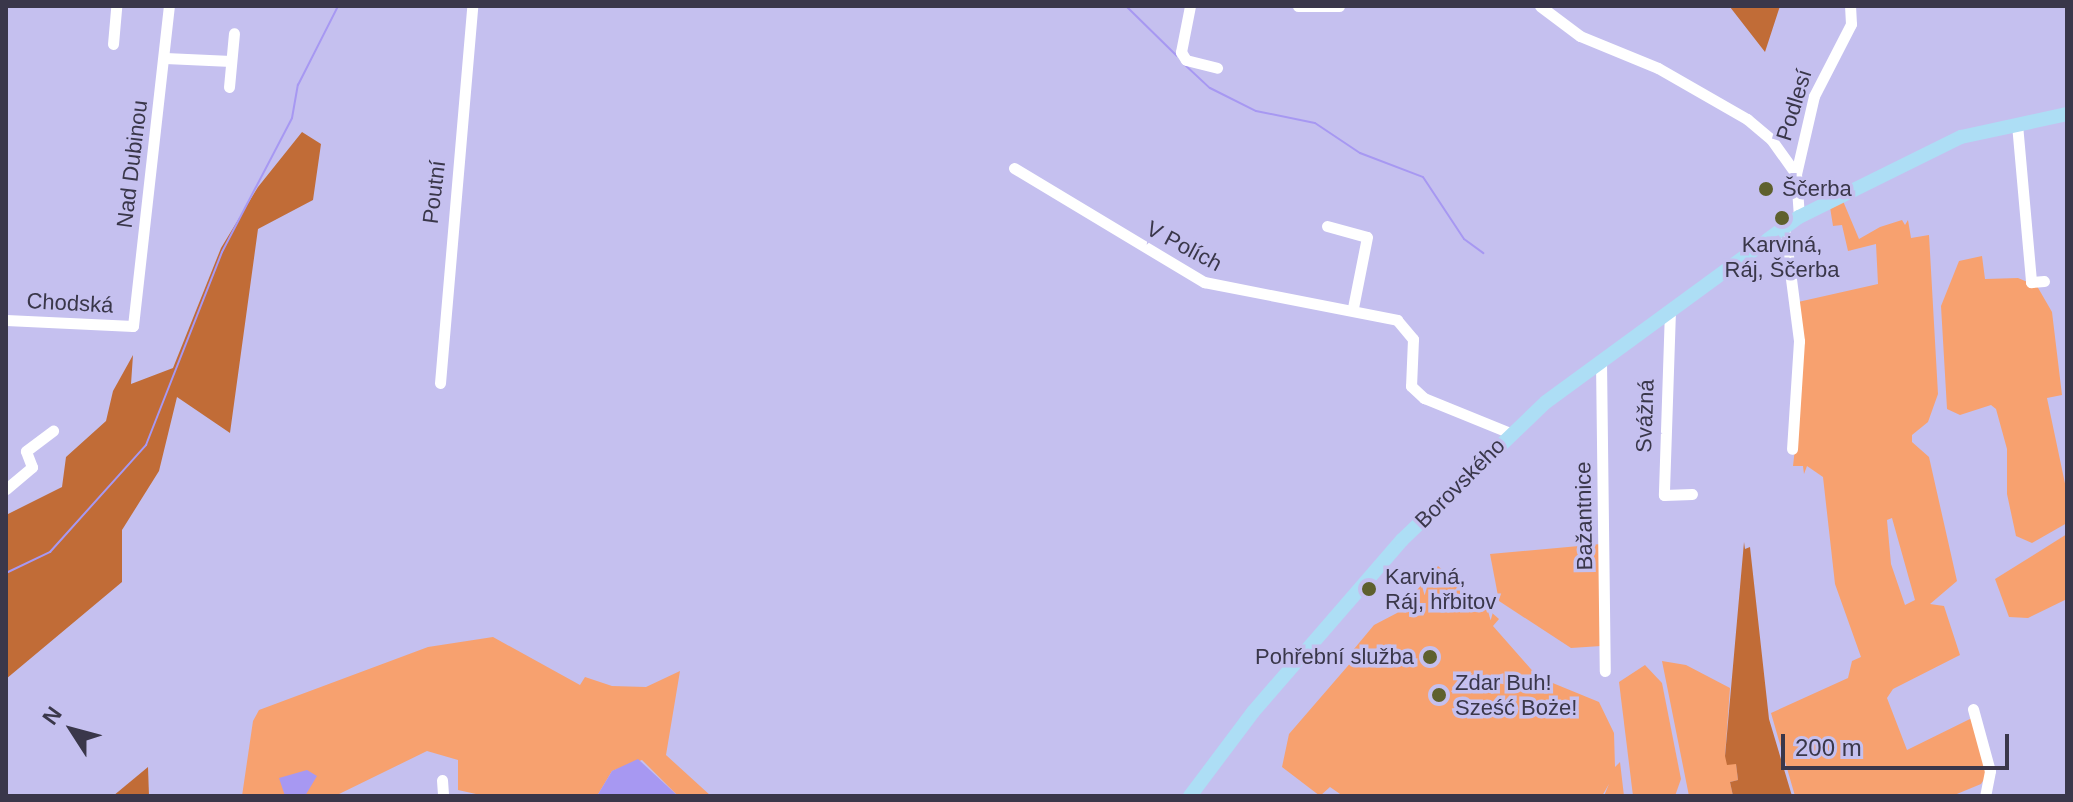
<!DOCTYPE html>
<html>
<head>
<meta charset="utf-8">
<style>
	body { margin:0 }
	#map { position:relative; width:2073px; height:802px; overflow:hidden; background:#c5c0ef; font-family:Helvetica,sans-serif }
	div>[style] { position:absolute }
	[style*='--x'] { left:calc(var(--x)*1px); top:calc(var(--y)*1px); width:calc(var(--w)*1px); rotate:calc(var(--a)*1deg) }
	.green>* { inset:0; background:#f7a16f }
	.forest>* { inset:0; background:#c16c37 }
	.water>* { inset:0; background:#a798f2 }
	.stream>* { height:2px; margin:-1px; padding:0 1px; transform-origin:1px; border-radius:1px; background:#a798f2 }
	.minor>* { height:11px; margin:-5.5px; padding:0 5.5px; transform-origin:5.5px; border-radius:5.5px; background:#fff }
	.major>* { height:14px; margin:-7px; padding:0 7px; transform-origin:7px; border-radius:7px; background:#addef5 }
	.dots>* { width:22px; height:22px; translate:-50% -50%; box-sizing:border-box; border:4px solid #c5c0ef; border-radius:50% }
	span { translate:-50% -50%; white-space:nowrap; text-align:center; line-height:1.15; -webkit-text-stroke:7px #c5c0ef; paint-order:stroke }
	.street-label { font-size:22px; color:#3a374a }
	.poi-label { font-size:22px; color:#3a374a }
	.left { translate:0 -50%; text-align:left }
	.right { translate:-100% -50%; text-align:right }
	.frame { position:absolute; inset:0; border:8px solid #3a374a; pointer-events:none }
	.north { position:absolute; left:32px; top:690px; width:80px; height:80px; -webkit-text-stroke:6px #c5c0ef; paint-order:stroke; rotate:306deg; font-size:22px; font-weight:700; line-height:32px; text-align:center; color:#3a374a }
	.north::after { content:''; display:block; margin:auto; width:28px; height:36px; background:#3a374a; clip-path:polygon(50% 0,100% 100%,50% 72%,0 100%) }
	.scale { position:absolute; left:1781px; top:734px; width:228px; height:36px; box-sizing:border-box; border:4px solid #3a374a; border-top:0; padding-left:10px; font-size:24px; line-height:28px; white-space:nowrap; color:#3a374a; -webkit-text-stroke:6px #c5c0ef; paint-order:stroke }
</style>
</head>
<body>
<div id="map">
	<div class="green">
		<div style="clip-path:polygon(evenodd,1843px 201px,1859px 239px,1880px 227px,1902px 220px,1905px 225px,1908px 220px,1911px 238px,1929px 235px,1938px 394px,1928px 422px,1912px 435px,1912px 442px,1929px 457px,1957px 581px,1930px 604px,1944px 606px,1960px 655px,1893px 689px,1887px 698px,1907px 750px,1974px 717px,1988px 773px,1981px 784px,1952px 796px,1795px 796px,1771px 713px,1848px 678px,1852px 661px,1861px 657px,1835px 584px,1823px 477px,1807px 466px,1804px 474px,1803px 466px,1793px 466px,1802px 384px,1798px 302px,1878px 284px,1876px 244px,1848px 251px,1842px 225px,1833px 226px,1830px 207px,1843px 201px,1892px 518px,1915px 600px,1905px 605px,1891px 564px,1887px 520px,1892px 518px)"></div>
		<div style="clip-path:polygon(1982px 256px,1985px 279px,2018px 278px,2037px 286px,2052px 312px,2062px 395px,2047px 398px,2067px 493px,2067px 523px,2032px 543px,2016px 536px,2007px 494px,2007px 449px,1996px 409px,1991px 405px,1960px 415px,1947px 409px,1941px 306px,1959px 261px)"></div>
		<div style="clip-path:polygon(2067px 534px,2067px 599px,2028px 618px,2009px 617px,1995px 579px)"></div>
		<div style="clip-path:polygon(1601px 544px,1601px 646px,1571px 648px,1499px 601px,1490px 554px)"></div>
		<div style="clip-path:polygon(1438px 566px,1499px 619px,1493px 626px,1538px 677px,1599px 702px,1614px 733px,1615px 767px,1620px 762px,1624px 796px,1604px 796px,1609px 784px,1602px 796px,1343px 796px,1330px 787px,1320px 796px,1282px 767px,1289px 734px,1359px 653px,1354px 649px,1374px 625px,1397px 613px)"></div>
		<div style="clip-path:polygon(493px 637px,580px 685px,585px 677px,612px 686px,646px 687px,680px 671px,666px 755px,711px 796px,678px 796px,642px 760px,612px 771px,597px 796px,485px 796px,458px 790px,458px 760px,427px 751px,335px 796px,242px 796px,253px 721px,259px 710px,428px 647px)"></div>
		<div style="clip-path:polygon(1662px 661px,1686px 665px,1730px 688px,1725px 756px,1736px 763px,1738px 780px,1730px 782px,1733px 796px,1689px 796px)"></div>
		<div style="clip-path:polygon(1645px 665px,1662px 683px,1681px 779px,1675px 796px,1633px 796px,1619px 682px)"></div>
	</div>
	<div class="forest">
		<div style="clip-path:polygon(1726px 6px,1780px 6px,1765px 52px,1730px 7px)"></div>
		<div style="clip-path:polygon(302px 132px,321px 144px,313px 200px,258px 229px,230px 433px,177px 397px,159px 471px,122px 530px,122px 582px,6px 679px,6px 515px,62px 487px,66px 457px,106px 421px,113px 391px,133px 355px,131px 384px,173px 368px,221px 248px,258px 187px)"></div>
		<div style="clip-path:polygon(1744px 542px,1745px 549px,1750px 547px,1769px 719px,1792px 796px,1733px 796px,1730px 782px,1738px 780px,1736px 764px,1727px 765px,1725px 756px)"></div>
		<div style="clip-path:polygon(148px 767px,149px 796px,113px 796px)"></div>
	</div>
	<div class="water">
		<div style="clip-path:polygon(638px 759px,678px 796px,597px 796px,612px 771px)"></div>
		<div style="clip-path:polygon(307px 770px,317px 776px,305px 796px,285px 796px,279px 778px)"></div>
	</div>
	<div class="stream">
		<div style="--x:1126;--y:6;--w:71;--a:44.4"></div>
		<div style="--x:1184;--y:64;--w:35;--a:43"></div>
		<div style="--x:1210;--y:88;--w:51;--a:26.6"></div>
		<div style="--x:1256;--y:111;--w:60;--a:11.5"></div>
		<div style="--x:1315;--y:123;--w:54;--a:33.7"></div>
		<div style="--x:1360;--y:153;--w:67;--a:20.9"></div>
		<div style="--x:1423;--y:177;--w:74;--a:56.5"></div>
		<div style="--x:1464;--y:239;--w:24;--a:36"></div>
		<div style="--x:6;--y:573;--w:49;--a:-25.5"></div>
		<div style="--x:50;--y:552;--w:144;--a:-48.1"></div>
		<div style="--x:146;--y:445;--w:207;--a:-68.5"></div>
		<div style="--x:222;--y:252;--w:151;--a:-62.4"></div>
		<div style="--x:292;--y:118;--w:34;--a:-80"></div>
		<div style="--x:298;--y:85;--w:89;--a:-63.1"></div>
	</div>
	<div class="minor">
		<div style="--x:1190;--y:6;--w:47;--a:101.1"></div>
		<div style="--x:1181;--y:52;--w:9;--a:58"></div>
		<div style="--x:1186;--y:60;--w:32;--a:14"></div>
		<div style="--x:1298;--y:6;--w:41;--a:0"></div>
		<div style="--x:1540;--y:6;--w:50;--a:36.9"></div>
		<div style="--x:1580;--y:36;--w:84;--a:22.3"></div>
		<div style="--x:1658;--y:68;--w:103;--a:29.8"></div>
		<div style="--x:1747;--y:119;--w:31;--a:40"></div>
		<div style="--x:1771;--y:139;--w:43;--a:54.5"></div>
		<div style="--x:1796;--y:174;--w:43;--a:86"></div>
		<div style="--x:113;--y:44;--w:38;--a:-85"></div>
		<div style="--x:165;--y:58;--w:66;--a:2.6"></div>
		<div style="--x:229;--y:87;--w:54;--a:-84.7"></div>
		<div style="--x:2017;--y:124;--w:159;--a:84.9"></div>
		<div style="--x:2031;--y:282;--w:13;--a:-4"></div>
		<div style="--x:1014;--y:168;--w:222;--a:31"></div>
		<div style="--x:1204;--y:282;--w:197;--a:11.1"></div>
		<div style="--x:1397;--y:320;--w:25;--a:50"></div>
		<div style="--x:1413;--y:339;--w:47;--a:92.4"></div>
		<div style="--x:1411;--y:386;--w:18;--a:43"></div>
		<div style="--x:1424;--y:398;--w:93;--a:22.1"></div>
		<div style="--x:1796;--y:174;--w:80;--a:-77"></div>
		<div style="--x:1814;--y:96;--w:81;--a:-62.8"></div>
		<div style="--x:1851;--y:24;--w:18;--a:-93"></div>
		<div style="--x:1784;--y:225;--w:117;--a:82.6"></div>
		<div style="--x:1799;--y:341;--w:108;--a:93.7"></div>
		<div style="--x:1327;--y:226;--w:41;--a:15.4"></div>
		<div style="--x:1367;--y:237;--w:72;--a:101.2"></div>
		<div style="--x:1670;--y:310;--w:185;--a:91.9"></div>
		<div style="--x:1664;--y:495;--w:28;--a:-2"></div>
		<div style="--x:6;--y:320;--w:127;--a:2.7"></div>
		<div style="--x:133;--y:326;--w:322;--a:-83.6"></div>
		<div style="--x:1601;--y:361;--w:310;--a:89.3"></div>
		<div style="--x:440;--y:383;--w:378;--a:-85.1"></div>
		<div style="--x:6;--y:489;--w:34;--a:-40"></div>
		<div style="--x:32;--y:467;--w:17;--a:-111"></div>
		<div style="--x:26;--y:451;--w:34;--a:-37"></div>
		<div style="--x:1973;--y:709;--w:64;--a:74.7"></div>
		<div style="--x:1990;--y:771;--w:25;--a:101"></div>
		<div style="--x:442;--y:780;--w:16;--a:86"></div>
	</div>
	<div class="major">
		<div style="--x:1190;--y:796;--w:105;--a:-53.1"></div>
		<div style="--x:1253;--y:712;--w:228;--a:-49.1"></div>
		<div style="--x:1402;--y:540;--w:199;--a:-43.8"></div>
		<div style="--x:1546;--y:402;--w:313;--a:-36.2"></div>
		<div style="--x:1799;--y:217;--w:181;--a:-26.3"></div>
		<div style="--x:1961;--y:137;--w:108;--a:-12.2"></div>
	</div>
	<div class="dots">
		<div style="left:1766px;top:189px;background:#5e602d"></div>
		<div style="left:1782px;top:218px;background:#5e602d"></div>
		<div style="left:1369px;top:589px;background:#5e602d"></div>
		<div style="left:1430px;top:657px;background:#5e602d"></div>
		<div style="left:1439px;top:695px;background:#5e602d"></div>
	</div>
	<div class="street-label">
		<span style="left:1794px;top:105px;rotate:-73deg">Podlesí</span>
		<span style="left:132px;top:164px;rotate:-83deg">Nad Dubinou</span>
		<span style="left:434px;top:192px;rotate:-83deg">Poutní</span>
		<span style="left:1184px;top:246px;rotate:28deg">V Polích</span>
		<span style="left:70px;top:303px;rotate:3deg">Chodská</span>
		<span style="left:1645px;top:416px;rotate:-88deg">Svážná</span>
		<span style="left:1460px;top:483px;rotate:-45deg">Borovského</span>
		<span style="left:1584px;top:516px;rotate:-91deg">Bažantnice</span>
	</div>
	<div class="poi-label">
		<span class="left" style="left:1782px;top:189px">Ščerba</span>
		<span style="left:1782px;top:257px">Karviná,<br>Ráj, Ščerba</span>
		<span class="left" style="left:1385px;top:589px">Karviná,<br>Ráj, hřbitov</span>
		<span class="right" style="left:1414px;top:657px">Pohřební služba</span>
		<span class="left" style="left:1455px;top:695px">Zdar Buh!<br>Sześć Boże!</span>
	</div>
	<div class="frame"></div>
	<div class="north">N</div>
	<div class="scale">200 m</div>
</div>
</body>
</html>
